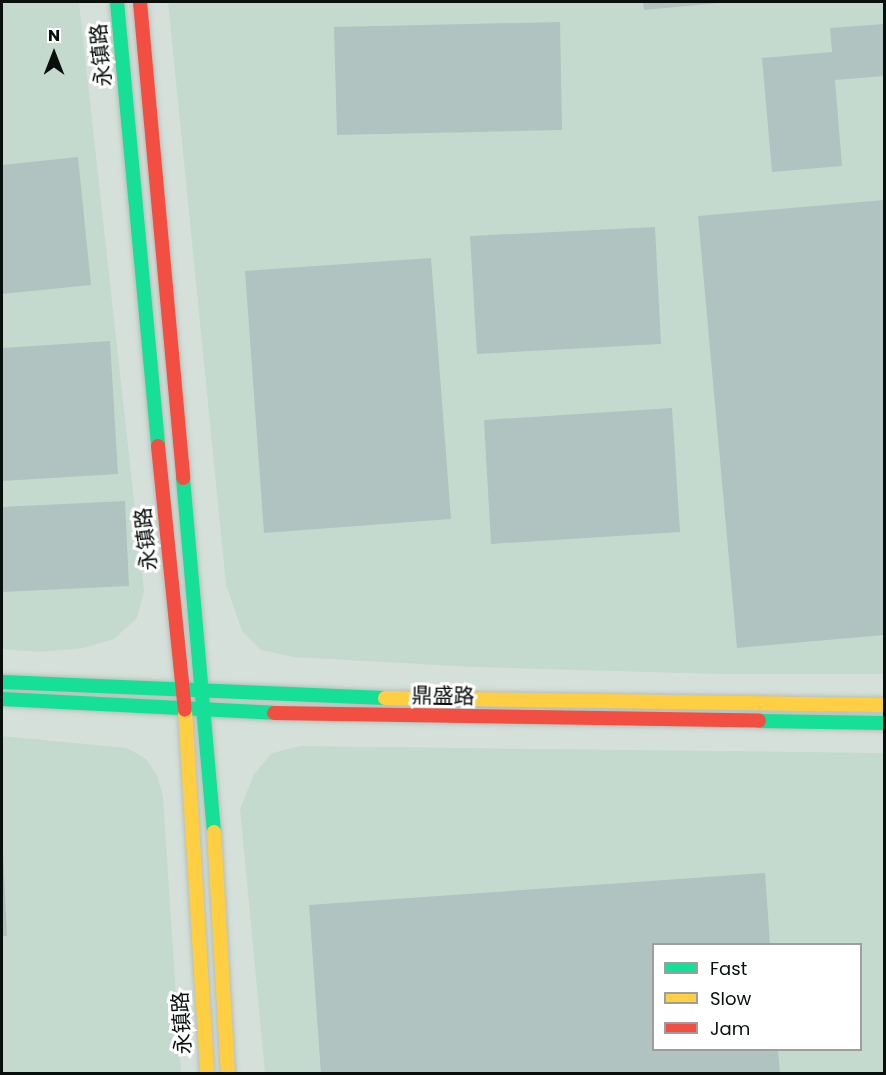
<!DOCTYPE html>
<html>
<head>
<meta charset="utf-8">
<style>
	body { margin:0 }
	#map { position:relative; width:886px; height:1075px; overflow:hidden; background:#d5e0da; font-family:Poppins,"Noto Sans SC",sans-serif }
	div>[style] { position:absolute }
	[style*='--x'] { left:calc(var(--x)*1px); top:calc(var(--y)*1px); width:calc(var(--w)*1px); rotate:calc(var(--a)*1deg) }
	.built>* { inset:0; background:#c5dacf }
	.building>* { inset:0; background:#b0c3c0 }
	.roads { filter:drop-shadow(0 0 2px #b6beba) drop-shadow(0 0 2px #b6beba) }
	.fast>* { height:14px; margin:-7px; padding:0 7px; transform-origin:7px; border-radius:7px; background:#16e098 }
	.slow>* { height:14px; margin:-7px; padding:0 7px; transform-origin:7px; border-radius:7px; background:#ffcf43 }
	.jam>* { height:14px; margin:-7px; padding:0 7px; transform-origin:7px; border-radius:7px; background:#f24e42 }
	span { translate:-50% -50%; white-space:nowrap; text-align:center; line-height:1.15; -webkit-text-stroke:6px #fff; paint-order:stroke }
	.street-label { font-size:21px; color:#080f0c }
	.frame { position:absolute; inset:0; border:3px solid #080f0c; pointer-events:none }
	.legend { position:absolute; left:652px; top:943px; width:210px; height:108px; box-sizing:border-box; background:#fff; border:2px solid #9c9f9e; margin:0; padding:8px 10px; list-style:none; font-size:18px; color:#080f0c }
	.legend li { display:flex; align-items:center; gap:12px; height:30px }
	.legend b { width:30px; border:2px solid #9c9f9e }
	.north { position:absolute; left:24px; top:24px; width:60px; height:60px; -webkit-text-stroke:4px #fff; paint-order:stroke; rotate:0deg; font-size:16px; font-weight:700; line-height:24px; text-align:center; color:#080f0c }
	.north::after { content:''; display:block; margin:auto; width:21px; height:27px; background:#080f0c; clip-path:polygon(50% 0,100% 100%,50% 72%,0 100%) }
</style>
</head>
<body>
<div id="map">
	<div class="built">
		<div style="clip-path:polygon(2px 2px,79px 2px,144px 591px,137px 618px,114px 639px,84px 648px,39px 652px,2px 649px)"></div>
		<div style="clip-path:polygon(168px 2px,884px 2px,884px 674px,717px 674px,473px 667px,293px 657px,261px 650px,242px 631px,226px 585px)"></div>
		<div style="clip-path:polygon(2px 736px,127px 748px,146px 759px,157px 775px,163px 796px,181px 1073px,2px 1073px)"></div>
		<div style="clip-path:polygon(evenodd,301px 746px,884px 753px,884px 1073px,265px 1073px,240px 809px,254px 774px,272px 753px,301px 746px,654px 944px,860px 944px,860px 1050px,654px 1050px,654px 944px)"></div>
	</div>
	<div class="building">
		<div style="clip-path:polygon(643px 2px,719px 2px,719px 3px,644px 10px)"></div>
		<div style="clip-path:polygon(560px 22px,562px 130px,337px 135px,334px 27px)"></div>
		<div style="clip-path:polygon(884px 24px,884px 76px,835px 80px,842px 166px,772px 172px,762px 58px,832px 52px,830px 28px)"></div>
		<div style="clip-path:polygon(78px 157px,91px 285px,2px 294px,2px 165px)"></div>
		<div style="clip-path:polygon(884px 200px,884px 635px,737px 648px,698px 216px)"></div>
		<div style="clip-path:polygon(655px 227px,661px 344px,477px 354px,470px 236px)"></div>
		<div style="clip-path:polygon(431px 258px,451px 519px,264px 533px,245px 271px)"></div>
		<div style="clip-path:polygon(110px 341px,118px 474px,2px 481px,2px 348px)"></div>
		<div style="clip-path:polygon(672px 408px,680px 532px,491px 544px,484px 420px)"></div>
		<div style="clip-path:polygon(125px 501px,129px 586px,2px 592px,2px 507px)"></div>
		<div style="clip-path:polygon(2px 828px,7px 936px,2px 936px)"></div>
		<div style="clip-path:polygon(765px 873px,770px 944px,654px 944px,654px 1050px,778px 1050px,780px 1074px,321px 1074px,309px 905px)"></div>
	</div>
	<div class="roads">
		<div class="fast">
			<div style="--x:117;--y:2;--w:446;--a:84.7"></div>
			<div style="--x:183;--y:478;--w:355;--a:85"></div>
			<div style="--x:2;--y:682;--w:383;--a:2.4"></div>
			<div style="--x:2;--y:699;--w:272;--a:2.9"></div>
			<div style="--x:759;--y:721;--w:125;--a:0.9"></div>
		</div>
		<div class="slow">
			<div style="--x:385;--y:698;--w:499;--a:0.8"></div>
			<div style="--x:185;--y:710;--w:365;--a:86.5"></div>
			<div style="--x:214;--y:832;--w:242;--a:86.7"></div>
		</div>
		<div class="jam">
			<div style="--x:140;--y:2;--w:478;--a:84.8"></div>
			<div style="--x:158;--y:446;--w:265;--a:84.2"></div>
			<div style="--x:274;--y:713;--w:485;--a:0.9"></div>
		</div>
	</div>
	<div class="street-label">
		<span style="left:101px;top:55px;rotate:-95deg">永镇路</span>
		<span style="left:146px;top:539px;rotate:-96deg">永镇路</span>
		<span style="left:443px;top:696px;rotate:1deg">鼎盛路</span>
		<span style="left:182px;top:1023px;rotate:-93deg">永镇路</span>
	</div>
	<div class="frame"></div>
	<ul class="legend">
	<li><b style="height:8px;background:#16e098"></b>Fast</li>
	<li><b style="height:8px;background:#ffcf43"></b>Slow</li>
	<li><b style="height:8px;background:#f24e42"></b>Jam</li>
	</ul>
	<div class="north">N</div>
</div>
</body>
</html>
